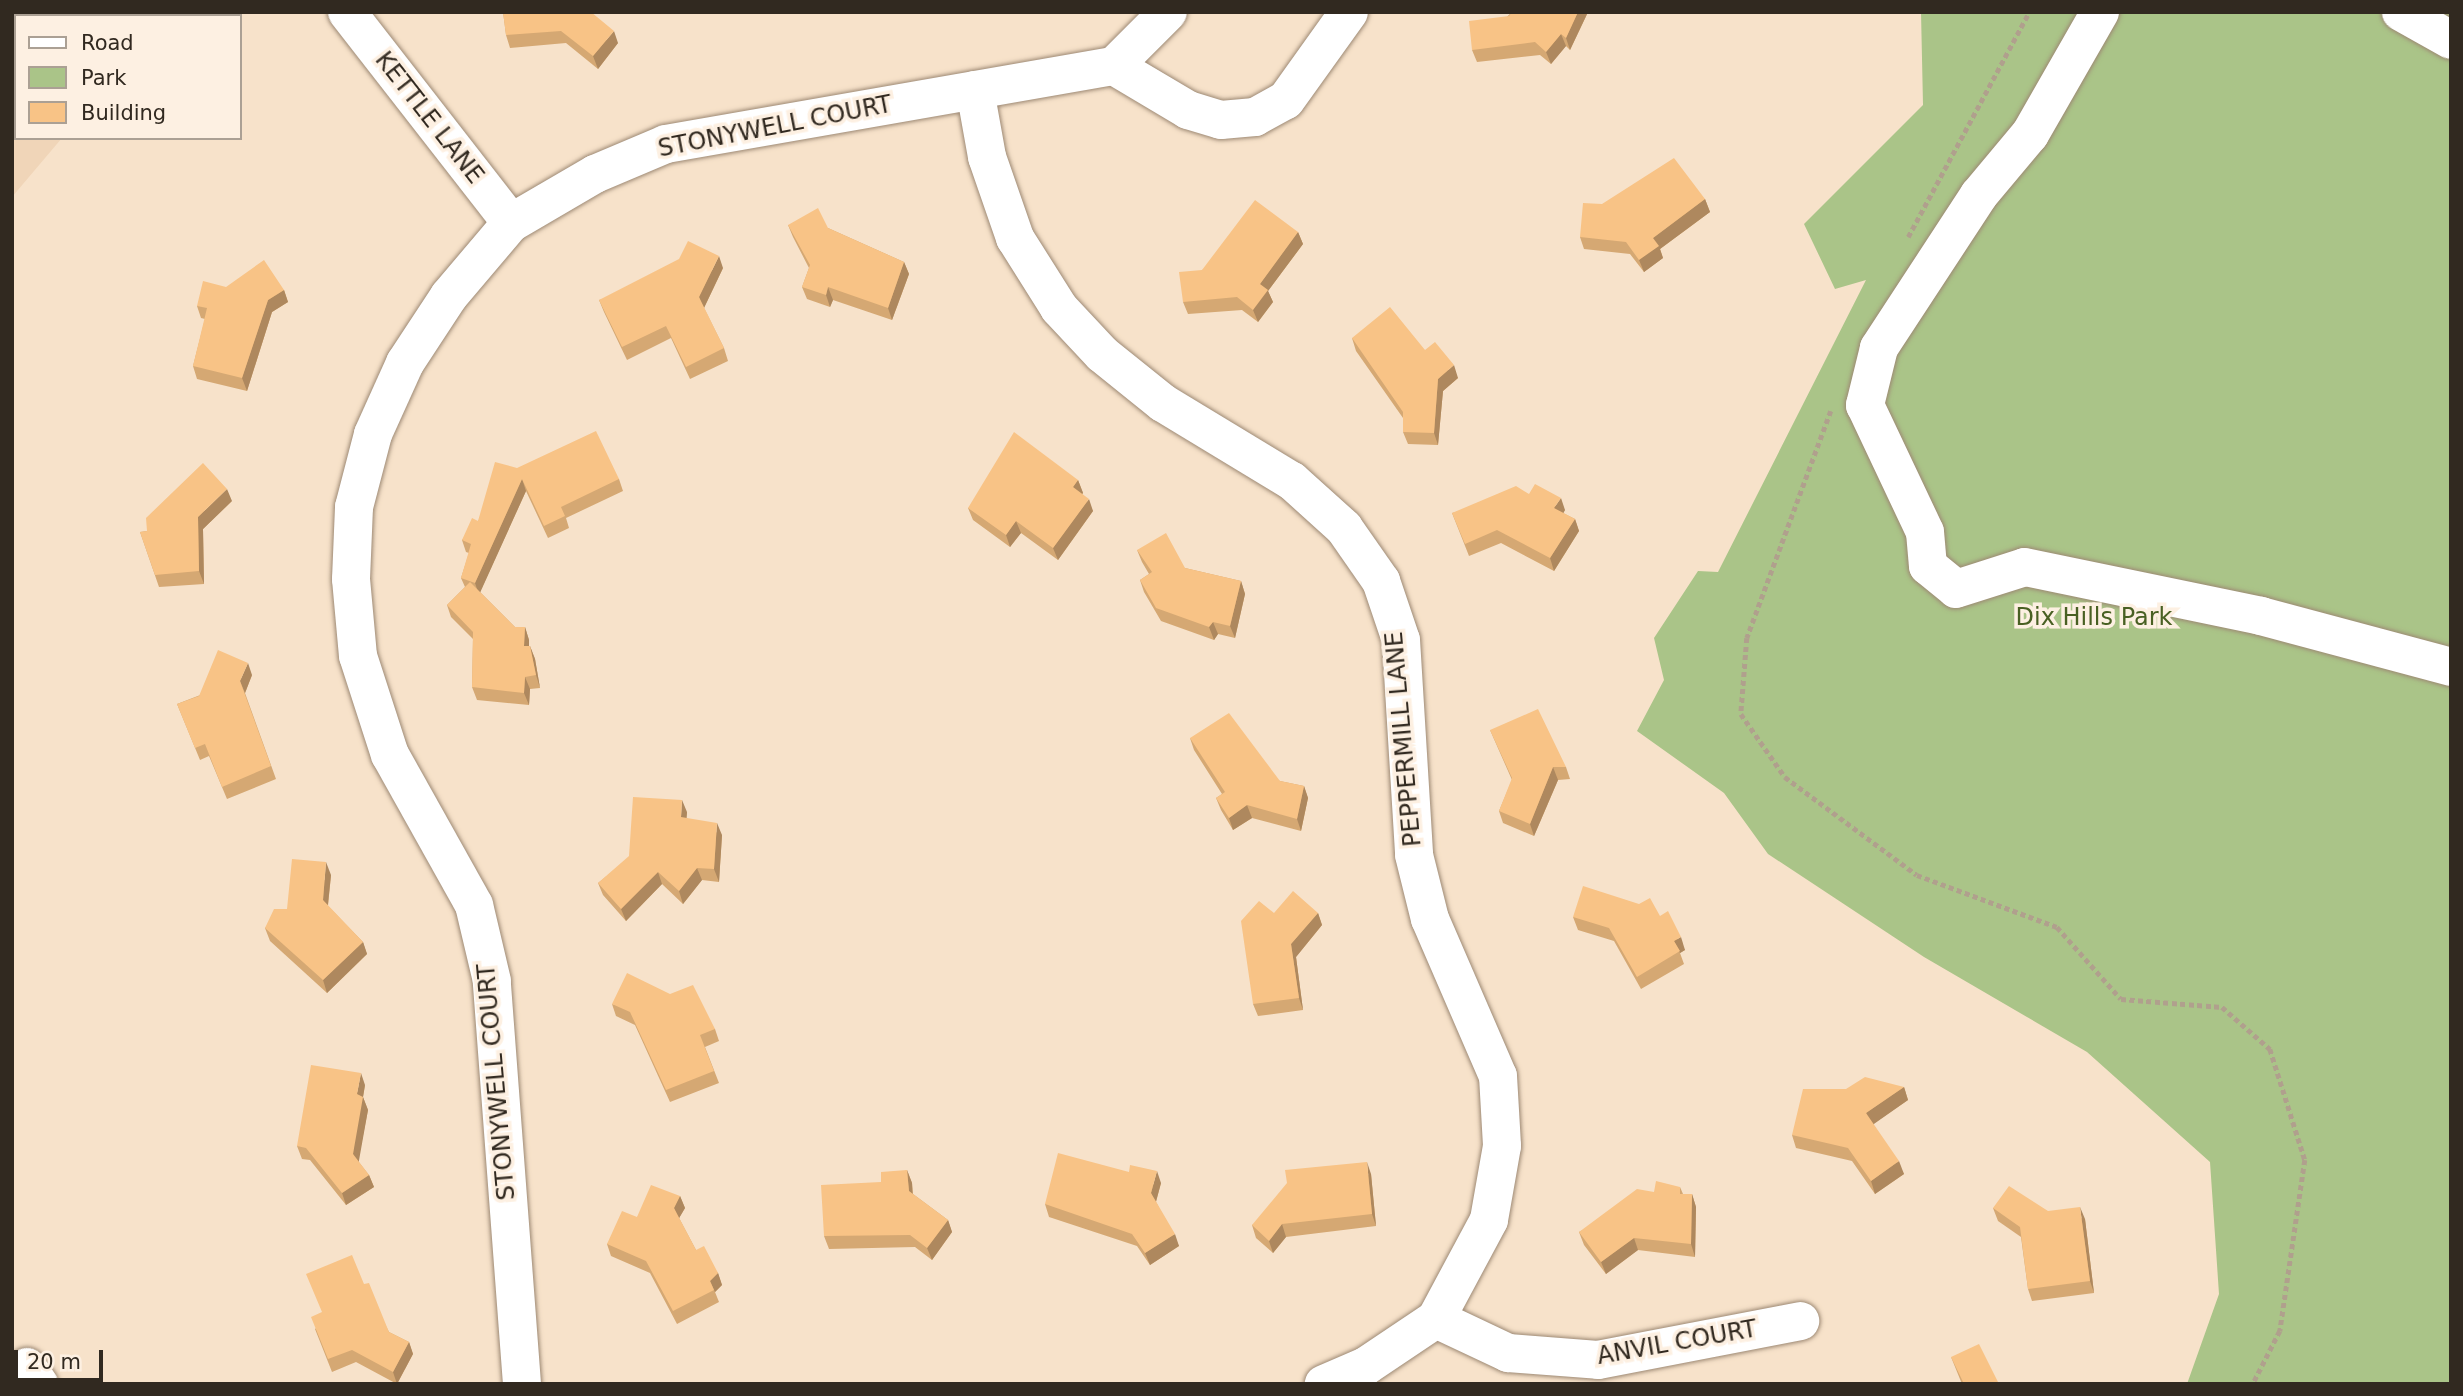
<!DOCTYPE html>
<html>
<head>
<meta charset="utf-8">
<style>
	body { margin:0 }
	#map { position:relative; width:2463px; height:1396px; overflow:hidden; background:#f7e2ca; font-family:"DejaVu Sans",sans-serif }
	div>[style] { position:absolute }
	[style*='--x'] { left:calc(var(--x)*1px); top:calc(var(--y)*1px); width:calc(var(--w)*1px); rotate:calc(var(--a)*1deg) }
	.built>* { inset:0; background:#f0d5b8 }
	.green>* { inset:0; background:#aac488 }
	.path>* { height:4.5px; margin-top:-2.25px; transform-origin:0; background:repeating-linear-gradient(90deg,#b0a08d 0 5px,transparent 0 8.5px) }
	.roads { filter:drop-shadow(0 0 2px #9d8974) drop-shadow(0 0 2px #9d8974) }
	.minor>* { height:38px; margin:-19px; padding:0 19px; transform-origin:19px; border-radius:19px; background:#fff }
	.wall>* { inset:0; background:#d5a873 }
	.shaded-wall>* { inset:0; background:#ae885e }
	.building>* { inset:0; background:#f8c386 }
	span { translate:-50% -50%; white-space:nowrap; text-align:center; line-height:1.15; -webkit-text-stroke:7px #fdf0e2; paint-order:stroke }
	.street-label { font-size:24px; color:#312920 }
	.park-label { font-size:24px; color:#496023 }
	.frame { position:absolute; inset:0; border:14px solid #312920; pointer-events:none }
	.legend { position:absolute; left:14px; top:14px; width:228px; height:126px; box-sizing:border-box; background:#fdf0e2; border:2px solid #aba094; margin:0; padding:9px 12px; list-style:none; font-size:21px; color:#312920 }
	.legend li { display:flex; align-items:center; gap:14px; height:35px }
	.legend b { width:35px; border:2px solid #aba094 }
	.scale { position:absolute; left:14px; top:1350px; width:89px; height:32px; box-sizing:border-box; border:4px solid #312920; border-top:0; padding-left:9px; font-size:21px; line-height:24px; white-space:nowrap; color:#312920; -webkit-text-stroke:5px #fdf0e2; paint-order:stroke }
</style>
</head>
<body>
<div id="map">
	<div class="built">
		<div style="clip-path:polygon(12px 12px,168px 12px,16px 16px,16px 138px,62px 138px,12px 197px)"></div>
	</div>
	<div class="green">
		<div style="clip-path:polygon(1921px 12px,2451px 12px,2451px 1384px,2187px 1384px,2219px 1294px,2210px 1162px,2087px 1052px,1924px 957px,1768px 854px,1724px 793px,1637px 731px,1664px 680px,1654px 638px,1698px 571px,1718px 572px,1866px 280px,1835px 289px,1804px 224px,1923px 105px)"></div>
	</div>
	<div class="path">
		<div style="--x:1908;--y:237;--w:255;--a:-61.7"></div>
		<div style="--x:1831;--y:411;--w:242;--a:110.3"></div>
		<div style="--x:1747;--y:638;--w:76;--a:94.5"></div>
		<div style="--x:1741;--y:714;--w:77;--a:55.1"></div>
		<div style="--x:1785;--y:777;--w:164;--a:36.6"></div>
		<div style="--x:1917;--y:875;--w:149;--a:20.4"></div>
		<div style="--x:2057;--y:927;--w:96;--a:48.4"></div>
		<div style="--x:2121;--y:999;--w:101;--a:4.5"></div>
		<div style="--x:2222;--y:1007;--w:64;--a:41.2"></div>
		<div style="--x:2270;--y:1049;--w:116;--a:72.5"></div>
		<div style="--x:2305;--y:1160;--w:173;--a:98.3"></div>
		<div style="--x:2280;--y:1331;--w:59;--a:117"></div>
	</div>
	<div class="roads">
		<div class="minor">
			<div style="--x:347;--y:12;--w:267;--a:52.1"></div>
			<div style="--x:2100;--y:12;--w:141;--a:119.8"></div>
			<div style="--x:2030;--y:134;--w:80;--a:129.9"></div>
			<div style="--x:1979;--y:195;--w:183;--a:123.2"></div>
			<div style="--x:1879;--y:348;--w:59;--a:103.8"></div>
			<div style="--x:1865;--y:405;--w:140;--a:64.7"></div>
			<div style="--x:1925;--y:532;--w:34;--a:85"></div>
			<div style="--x:1928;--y:566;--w:36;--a:39"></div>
			<div style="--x:1956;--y:589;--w:72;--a:-17.7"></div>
			<div style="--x:2025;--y:567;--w:241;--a:11.7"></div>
			<div style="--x:2261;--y:616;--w:197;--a:15"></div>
			<div style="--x:2401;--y:12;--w:57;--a:29.2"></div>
			<div style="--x:1114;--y:66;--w:86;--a:30.7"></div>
			<div style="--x:1188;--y:110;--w:34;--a:17"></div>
			<div style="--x:1221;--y:120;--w:34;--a:-5"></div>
			<div style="--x:1255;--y:117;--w:35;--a:-29"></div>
			<div style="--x:1286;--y:100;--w:108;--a:-54.4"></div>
			<div style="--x:975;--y:90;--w:68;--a:79.8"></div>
			<div style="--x:987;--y:157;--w:86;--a:70.9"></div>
			<div style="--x:1015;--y:238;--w:83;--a:57.8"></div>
			<div style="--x:1059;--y:308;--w:63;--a:46.9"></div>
			<div style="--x:1102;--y:354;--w:78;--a:38.8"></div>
			<div style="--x:1163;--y:403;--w:151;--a:31.2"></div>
			<div style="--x:1292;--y:481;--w:70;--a:42.1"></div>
			<div style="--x:1344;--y:528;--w:65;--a:55.1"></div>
			<div style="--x:1381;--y:581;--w:62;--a:71.3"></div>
			<div style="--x:1401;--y:640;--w:215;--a:86.5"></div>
			<div style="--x:1414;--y:855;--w:66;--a:76"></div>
			<div style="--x:1430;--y:919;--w:171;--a:66.6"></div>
			<div style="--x:1498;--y:1076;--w:70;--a:86.7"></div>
			<div style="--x:1502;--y:1146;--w:75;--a:100"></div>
			<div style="--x:1489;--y:1220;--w:112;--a:118.2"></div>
			<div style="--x:1436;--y:1319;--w:84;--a:146.1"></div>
			<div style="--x:1366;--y:1366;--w:46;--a:156.8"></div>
			<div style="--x:1436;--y:1319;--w:80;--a:25.3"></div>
			<div style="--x:1508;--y:1353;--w:90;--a:4.4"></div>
			<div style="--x:1598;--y:1360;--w:206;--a:-10.9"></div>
			<div style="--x:27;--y:1367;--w:21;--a:55"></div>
			<div style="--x:522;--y:1384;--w:404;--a:-94.3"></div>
			<div style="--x:492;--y:981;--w:78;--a:-103.3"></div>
			<div style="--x:474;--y:905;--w:172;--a:-119.2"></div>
			<div style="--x:390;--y:755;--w:104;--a:-107.9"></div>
			<div style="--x:358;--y:656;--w:77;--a:-95.2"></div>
			<div style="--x:351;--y:579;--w:72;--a:-87.6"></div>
			<div style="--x:354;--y:507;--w:75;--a:-75.4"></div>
			<div style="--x:373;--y:434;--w:78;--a:-65.7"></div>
			<div style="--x:405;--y:363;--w:80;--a:-56.7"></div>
			<div style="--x:449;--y:296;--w:96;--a:-49.7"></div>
			<div style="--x:511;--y:223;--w:97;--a:-30.3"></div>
			<div style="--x:595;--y:174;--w:77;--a:-22.9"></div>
			<div style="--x:666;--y:144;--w:455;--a:-9.9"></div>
			<div style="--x:1114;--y:66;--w:76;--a:-45"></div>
		</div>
	</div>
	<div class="wall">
		<div style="clip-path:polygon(503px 12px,618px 43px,598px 69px,566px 43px,510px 48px,506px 35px)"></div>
		<div style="clip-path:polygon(1512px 12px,1588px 12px,1570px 50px,1566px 46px,1551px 64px,1540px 55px,1477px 62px,1472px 50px)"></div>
		<div style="clip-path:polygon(1705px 199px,1710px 212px,1660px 249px,1663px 258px,1644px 272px,1630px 254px,1584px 249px,1580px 237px,1602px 204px)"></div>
		<div style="clip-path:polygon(788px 225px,828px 228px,904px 262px,909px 274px,892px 320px,833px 300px,830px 307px,807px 299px,802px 287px,809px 268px,793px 237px)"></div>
		<div style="clip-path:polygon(1298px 232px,1303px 244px,1268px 291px,1273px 302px,1258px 322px,1242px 310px,1188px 314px,1183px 302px,1202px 270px)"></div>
		<div style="clip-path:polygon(723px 268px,704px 308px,724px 348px,728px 361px,690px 379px,671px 338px,627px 360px,604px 312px,599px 300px)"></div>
		<div style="clip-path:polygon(226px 287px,284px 290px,288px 302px,272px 312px,247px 391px,197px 379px,193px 366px,205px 319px,201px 318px,197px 306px)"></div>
		<div style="clip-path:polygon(1352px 338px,1425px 350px,1458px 378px,1443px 391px,1438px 445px,1408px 444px,1403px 432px,1403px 418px,1356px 351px)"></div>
		<div style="clip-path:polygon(517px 468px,619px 479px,623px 491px,566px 518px,569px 528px,548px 538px,526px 491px,480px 592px,515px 627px,525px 627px,529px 640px,529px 646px,530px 646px,535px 659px,540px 688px,530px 689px,529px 705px,477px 700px,472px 687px,473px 639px,451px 617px,447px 605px,465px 587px,461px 578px,469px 553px,466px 552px,462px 540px,478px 521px)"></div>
		<div style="clip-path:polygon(1078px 480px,1083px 493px,1082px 494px,1093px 511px,1058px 560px,1021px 533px,1010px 547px,973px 520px,968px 508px)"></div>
		<div style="clip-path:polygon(1529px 494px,1565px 510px,1563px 513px,1575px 519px,1579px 531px,1554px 571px,1501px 543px,1469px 556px,1452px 513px)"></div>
		<div style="clip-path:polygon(232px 501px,203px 529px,204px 584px,159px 587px,140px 532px,147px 531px)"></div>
		<div style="clip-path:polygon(1137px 550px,1185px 568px,1241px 581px,1245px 594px,1235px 638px,1218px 634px,1214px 640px,1161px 621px,1144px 592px,1140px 580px,1149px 574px,1142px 562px)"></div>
		<div style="clip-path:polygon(252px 675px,245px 693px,276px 779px,227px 799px,209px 756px,200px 760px,177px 704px)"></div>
		<div style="clip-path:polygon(1490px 730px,1566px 767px,1570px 779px,1558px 780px,1534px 836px,1503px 823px,1499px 811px,1512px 780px)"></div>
		<div style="clip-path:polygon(1190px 738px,1280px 781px,1304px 786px,1308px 798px,1301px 831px,1252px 818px,1233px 830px,1221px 810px,1216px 798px,1222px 794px,1194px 750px)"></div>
		<div style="clip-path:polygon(687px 812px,686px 818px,722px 835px,719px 882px,702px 880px,683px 904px,662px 884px,626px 921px,603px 895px,598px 883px)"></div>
		<div style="clip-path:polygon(331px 875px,328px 906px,363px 942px,367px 954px,327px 993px,270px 941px,265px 928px,287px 909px)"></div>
		<div style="clip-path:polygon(1274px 913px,1318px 913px,1322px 925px,1296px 957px,1303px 1010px,1258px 1016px,1253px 1004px)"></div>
		<div style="clip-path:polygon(1660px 916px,1685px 950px,1680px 953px,1684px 964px,1641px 989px,1614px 941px,1578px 930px,1573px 917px)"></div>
		<div style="clip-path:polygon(612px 1004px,715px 1029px,719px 1041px,705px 1047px,719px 1083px,670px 1102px,635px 1025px,616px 1016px)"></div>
		<div style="clip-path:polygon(365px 1085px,363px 1097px,368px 1110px,358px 1161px,369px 1175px,374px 1187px,346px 1205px,310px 1160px,302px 1159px,297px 1146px)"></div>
		<div style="clip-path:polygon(1904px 1087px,1908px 1100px,1873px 1124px,1904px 1174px,1875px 1194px,1852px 1161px,1796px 1148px,1792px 1135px,1846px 1089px)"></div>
		<div style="clip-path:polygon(907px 1170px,912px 1183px,913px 1194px,948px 1220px,952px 1232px,932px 1260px,915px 1247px,829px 1249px,824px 1236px,881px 1182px)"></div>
		<div style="clip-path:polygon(1371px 1174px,1376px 1226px,1286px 1237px,1273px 1253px,1256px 1238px,1252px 1225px)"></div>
		<div style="clip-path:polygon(1161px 1183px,1156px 1202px,1179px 1246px,1150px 1265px,1137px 1246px,1049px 1217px,1045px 1204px)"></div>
		<div style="clip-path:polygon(1680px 1187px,1683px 1194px,1692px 1194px,1696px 1207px,1695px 1257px,1638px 1250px,1606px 1274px,1584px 1245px,1579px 1232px,1654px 1192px)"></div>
		<div style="clip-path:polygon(680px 1196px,685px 1208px,679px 1218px,696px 1250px,718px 1273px,722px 1285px,715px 1292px,719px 1302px,677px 1324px,650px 1273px,611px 1256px,607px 1244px,637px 1217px)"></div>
		<div style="clip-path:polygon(1993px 1208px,2048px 1211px,2085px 1219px,2094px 1293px,2032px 1301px,2028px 1289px,2021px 1237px,1998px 1221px)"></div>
		<div style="clip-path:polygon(364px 1284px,389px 1332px,409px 1342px,413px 1354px,397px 1384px,356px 1362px,332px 1372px,315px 1329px)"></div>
		<div style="clip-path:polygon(1951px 1357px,1999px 1384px,1962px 1384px)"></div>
	</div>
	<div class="shaded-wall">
		<div style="clip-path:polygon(1578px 12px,1588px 12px,1570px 50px,1566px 38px)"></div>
		<div style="clip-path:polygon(614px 31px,618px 43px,598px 69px,593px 56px)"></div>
		<div style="clip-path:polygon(1561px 34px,1566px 46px,1551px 64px,1546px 52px)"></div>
		<div style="clip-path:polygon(1705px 199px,1710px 212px,1660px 249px,1663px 258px,1644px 272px,1639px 260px,1653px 238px)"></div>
		<div style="clip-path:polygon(1298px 232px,1303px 244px,1268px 291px,1273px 302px,1258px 322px,1253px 310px,1260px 284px)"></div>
		<div style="clip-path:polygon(719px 256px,723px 268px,703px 310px,699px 297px)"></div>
		<div style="clip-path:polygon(904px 262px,909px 274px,892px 320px,888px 308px)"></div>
		<div style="clip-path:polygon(828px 287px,833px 300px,830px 307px,826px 295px)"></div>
		<div style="clip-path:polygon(284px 290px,288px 302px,272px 312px,247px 391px,242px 378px,268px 300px)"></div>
		<div style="clip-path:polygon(1454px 365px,1458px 378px,1443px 391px,1438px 445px,1434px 433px,1438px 379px)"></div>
		<div style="clip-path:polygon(522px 479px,526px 491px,479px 595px,475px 583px)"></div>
		<div style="clip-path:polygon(1078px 480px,1083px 493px,1077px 500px,1073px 487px)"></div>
		<div style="clip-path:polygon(227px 489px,232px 501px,203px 529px,204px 584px,199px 571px,198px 517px)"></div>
		<div style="clip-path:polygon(1561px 498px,1565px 510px,1559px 521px,1554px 508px)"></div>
		<div style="clip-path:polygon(1089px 499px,1093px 511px,1058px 560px,1053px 548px)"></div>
		<div style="clip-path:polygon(1575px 519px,1579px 531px,1554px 571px,1550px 558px)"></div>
		<div style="clip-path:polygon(1016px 521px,1021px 533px,1010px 547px,1006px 535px)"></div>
		<div style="clip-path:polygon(1241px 581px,1245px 594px,1235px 638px,1230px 626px)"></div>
		<div style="clip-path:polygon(1213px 622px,1218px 634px,1214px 640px,1209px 627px)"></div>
		<div style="clip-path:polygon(525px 627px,529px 640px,529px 659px,524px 646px)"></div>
		<div style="clip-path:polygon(530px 646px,535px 659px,540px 688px,536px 675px)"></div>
		<div style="clip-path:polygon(248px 663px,252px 675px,245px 693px,240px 681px)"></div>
		<div style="clip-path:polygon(525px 677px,530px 689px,529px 705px,524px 693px)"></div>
		<div style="clip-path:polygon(1553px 767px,1558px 780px,1534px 836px,1530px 824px)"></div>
		<div style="clip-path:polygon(1304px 786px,1308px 798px,1301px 831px,1297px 819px)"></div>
		<div style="clip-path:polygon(682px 800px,687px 812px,686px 829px,681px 817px)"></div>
		<div style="clip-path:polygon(1247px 805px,1252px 818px,1233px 830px,1229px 818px)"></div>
		<div style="clip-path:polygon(717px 823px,722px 835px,719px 882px,714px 869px)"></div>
		<div style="clip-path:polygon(326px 862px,331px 875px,327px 913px,323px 900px)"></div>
		<div style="clip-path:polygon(697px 868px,702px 880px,683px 904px,679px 891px)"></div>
		<div style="clip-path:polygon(658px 872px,662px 884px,626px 921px,621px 909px)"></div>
		<div style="clip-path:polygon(1318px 913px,1322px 925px,1296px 957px,1303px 1010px,1299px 998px,1291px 944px)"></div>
		<div style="clip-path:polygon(1681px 937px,1685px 950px,1680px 953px,1674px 941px)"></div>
		<div style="clip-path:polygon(363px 942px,367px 954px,327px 993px,323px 980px)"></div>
		<div style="clip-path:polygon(361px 1073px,365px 1085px,363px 1097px,368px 1110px,358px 1166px,353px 1154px,357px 1094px)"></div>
		<div style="clip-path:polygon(1904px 1087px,1908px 1100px,1871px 1126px,1866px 1113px)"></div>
		<div style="clip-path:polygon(1899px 1161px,1904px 1174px,1875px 1194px,1871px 1181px)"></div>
		<div style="clip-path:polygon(1367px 1162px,1371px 1174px,1376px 1226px,1372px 1214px)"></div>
		<div style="clip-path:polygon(907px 1170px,912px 1183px,913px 1204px,909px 1191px)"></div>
		<div style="clip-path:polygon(1157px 1171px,1161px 1183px,1155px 1205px,1151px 1193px)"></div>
		<div style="clip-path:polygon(369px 1175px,374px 1187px,346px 1205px,342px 1193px)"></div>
		<div style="clip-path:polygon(1692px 1194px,1696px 1207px,1695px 1257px,1691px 1244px)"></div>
		<div style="clip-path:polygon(680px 1196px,685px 1208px,678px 1220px,674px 1208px)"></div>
		<div style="clip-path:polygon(2080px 1207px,2085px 1219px,2094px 1293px,2090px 1281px)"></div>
		<div style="clip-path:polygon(948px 1220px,952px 1232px,932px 1260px,927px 1248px)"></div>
		<div style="clip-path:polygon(1282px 1224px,1286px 1237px,1273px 1253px,1269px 1241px)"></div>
		<div style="clip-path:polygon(1175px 1234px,1179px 1246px,1150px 1265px,1145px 1253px)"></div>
		<div style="clip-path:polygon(1634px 1238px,1638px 1250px,1606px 1274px,1601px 1262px)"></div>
		<div style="clip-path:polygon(718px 1273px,722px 1285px,715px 1292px,710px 1281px)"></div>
		<div style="clip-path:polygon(409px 1342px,413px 1354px,397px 1384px,393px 1372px)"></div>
	</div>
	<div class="building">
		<div style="clip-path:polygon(503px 12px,591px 12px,614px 31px,593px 56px,561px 31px,506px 35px)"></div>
		<div style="clip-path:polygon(1512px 12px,1578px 12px,1566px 38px,1561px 34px,1546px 52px,1535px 42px,1472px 50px,1469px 21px,1509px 16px)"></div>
		<div style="clip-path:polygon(1674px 158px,1705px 199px,1653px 238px,1659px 246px,1639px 260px,1626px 242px,1580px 237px,1583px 203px,1602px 204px)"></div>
		<div style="clip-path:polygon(1255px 200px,1298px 232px,1260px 284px,1268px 290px,1253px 310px,1237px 297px,1183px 302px,1179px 272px,1202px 270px)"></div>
		<div style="clip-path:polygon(818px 208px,828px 228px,904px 262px,888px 308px,828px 287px,826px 295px,802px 287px,810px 265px,788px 225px)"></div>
		<div style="clip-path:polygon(688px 241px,719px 256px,699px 297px,724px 348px,686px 367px,666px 326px,622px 347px,599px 300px,679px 259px)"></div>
		<div style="clip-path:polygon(264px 260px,284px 290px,268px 300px,242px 378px,193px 366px,207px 308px,197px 306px,203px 281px,226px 287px)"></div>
		<div style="clip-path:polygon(1390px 307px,1425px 350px,1435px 342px,1454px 365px,1438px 379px,1434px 433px,1403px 432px,1403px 412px,1352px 338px)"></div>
		<div style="clip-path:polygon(596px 431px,619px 479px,561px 507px,565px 516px,544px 526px,522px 479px,475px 583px,461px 578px,471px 544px,462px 540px,472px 518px,478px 521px,495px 462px,517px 468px)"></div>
		<div style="clip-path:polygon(1014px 432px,1078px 480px,1073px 487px,1089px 499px,1053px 548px,1016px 521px,1006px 535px,968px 508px)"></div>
		<div style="clip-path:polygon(203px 463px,227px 489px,198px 517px,199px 571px,155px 575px,140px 532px,147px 531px,146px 518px)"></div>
		<div style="clip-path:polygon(1535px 484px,1561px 498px,1554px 508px,1575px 519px,1550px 558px,1497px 530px,1465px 544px,1452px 513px,1516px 486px,1529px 494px)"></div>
		<div style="clip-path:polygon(1166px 533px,1185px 568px,1241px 581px,1230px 626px,1213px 622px,1209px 627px,1156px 608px,1140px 580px,1152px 572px,1137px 550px)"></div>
		<div style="clip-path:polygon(470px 582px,515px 627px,525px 627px,524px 646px,530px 646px,536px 675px,525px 677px,524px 693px,472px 687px,473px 632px,447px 605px)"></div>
		<div style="clip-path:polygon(218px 650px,248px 663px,240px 681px,271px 766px,222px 787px,205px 744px,195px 748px,177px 704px,199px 696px)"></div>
		<div style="clip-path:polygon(1538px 709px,1566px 767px,1553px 767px,1530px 824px,1499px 811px,1512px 778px,1490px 730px)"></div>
		<div style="clip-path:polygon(1229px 713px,1280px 781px,1304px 786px,1297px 819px,1247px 805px,1229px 818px,1216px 798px,1225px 792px,1190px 738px)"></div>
		<div style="clip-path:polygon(633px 797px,682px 800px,681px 817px,717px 823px,714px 869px,697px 868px,679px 891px,658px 872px,621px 909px,598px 883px,629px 856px)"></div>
		<div style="clip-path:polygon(292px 859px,326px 862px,323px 900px,363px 942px,323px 980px,265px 928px,274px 909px,287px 909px)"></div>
		<div style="clip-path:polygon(1583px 886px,1639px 904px,1650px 898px,1660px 916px,1668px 911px,1681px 937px,1674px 941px,1680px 951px,1637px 977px,1609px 928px,1573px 917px)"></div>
		<div style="clip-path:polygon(1293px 891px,1318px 913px,1291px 944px,1299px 998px,1253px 1004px,1241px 921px,1259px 901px,1274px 913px)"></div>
		<div style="clip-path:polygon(627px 973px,670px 994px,693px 985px,715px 1029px,700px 1035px,714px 1071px,666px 1090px,630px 1012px,612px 1004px)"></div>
		<div style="clip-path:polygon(311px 1065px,361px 1073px,357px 1094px,363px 1097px,353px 1154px,369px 1175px,342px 1193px,306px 1148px,297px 1146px)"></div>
		<div style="clip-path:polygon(1865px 1077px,1904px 1087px,1866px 1113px,1899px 1161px,1871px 1181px,1848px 1148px,1792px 1135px,1803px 1089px,1846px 1089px)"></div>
		<div style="clip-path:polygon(1058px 1153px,1129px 1172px,1130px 1165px,1157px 1171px,1151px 1193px,1175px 1234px,1145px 1253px,1132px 1234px,1045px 1204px)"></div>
		<div style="clip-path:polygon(1367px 1162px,1372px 1214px,1282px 1224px,1269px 1241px,1252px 1225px,1287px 1183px,1285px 1170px)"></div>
		<div style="clip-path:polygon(907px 1170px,909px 1191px,948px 1220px,927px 1248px,910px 1235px,824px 1236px,821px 1185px,881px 1182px,881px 1172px)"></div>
		<div style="clip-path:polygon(1656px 1181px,1680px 1187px,1680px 1194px,1692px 1194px,1691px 1244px,1634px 1238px,1601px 1262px,1579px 1232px,1637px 1189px,1654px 1192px)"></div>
		<div style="clip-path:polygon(651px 1185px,680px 1196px,674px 1208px,696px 1250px,704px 1246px,718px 1273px,710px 1281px,714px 1290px,673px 1311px,646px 1261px,607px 1244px,622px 1211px,637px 1217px)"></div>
		<div style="clip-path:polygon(2009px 1186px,2048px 1211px,2080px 1207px,2090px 1281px,2028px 1289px,2020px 1227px,1993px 1208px)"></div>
		<div style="clip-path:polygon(352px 1255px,364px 1284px,369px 1283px,389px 1332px,409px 1342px,393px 1372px,352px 1350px,328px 1359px,311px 1317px,322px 1312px,306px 1274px)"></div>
		<div style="clip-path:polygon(1979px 1344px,1999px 1384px,1964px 1384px,1951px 1357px)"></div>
	</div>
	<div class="street-label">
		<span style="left:429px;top:118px;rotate:52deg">KETTLE LANE</span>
		<span style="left:775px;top:127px;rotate:-11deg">STONYWELL COURT</span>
		<span style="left:1404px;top:739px;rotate:-95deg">PEPPERMILL LANE</span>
		<span style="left:497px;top:1082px;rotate:-95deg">STONYWELL COURT</span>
		<span style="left:1677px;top:1343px;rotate:-10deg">ANVIL COURT</span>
	</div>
	<div class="park-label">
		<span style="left:2094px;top:618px">Dix Hills Park</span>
	</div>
	<div class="frame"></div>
	<ul class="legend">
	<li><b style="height:9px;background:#fff"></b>Road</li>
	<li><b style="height:19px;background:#aac488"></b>Park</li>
	<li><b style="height:19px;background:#f8c386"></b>Building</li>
	</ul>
	<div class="scale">20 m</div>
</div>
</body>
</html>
